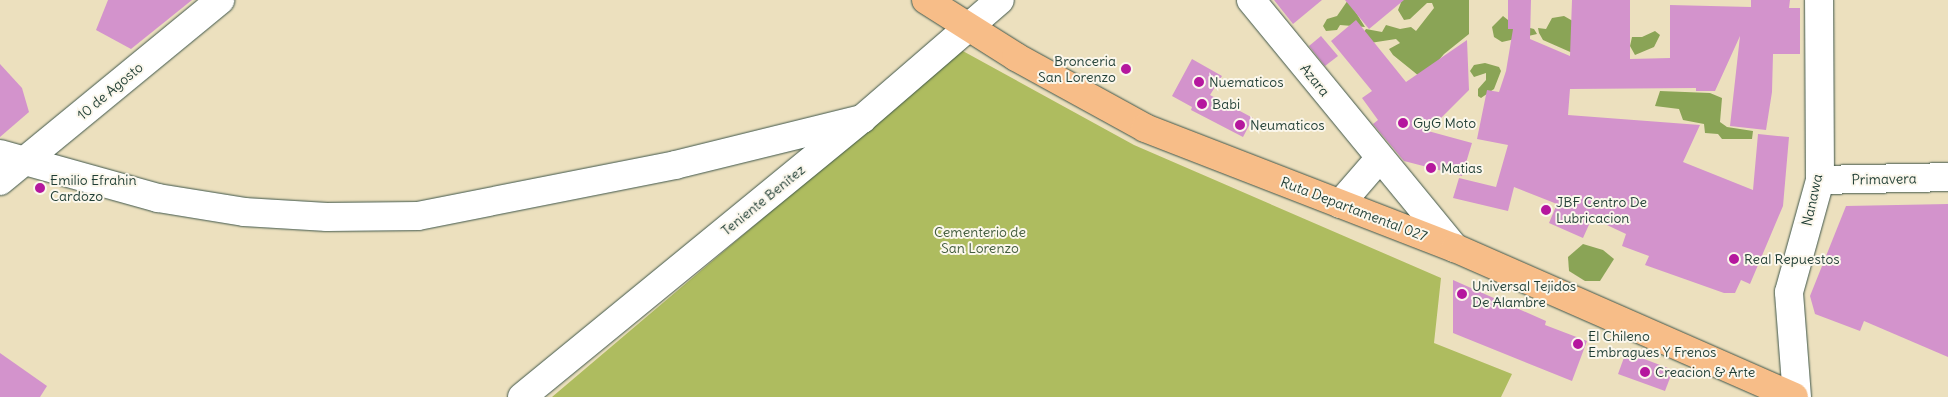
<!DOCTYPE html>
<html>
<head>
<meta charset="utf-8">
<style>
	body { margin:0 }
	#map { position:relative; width:1948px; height:397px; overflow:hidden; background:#ece0be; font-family:Delius,sans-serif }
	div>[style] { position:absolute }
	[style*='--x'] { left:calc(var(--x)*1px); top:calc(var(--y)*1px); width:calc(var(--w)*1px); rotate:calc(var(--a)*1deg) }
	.green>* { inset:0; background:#aebc5f }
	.forest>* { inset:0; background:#8aa456 }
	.building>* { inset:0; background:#d393cc }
	.roads { filter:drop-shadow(0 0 1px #3e5549) drop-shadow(0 0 1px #3e5549) }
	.minor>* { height:28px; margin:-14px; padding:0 14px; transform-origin:14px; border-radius:14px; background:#fff }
	.major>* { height:28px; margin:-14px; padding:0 14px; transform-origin:14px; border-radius:14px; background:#f7bd88 }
	.dots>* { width:14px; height:14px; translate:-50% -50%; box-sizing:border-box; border:2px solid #fbf7ec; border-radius:50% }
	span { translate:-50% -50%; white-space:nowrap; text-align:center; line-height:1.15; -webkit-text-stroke:4px #fbf7ec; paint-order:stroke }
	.poi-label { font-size:14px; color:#1f3d34 }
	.right { translate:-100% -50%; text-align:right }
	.left { translate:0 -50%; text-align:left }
	.street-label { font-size:14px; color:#1f3d34 }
	.park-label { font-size:14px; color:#435d3f }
</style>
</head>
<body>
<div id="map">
	<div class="green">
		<div style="clip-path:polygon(961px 50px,1134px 145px,1441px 278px,1434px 343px,1512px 374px,1501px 397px,552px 397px)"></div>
	</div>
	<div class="forest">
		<div style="clip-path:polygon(1348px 0,1365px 27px,1340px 25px,1337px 30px,1326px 31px,1323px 26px,1327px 19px,1337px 16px)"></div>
		<div style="clip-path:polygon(1402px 0,1469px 0,1469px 34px,1444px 54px,1426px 75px,1419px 76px,1393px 55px,1389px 49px,1400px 43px,1396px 39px,1370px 43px,1357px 41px,1366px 29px,1382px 32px,1386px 25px,1400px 29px,1411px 27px,1416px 31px,1434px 8px,1432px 3px,1427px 3px,1410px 19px,1404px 20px,1398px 10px)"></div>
		<div style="clip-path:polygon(1503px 16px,1513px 24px,1534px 29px,1537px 34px,1502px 42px,1494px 37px,1492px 27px)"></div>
		<div style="clip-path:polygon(1564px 16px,1578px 24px,1577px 55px,1543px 40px,1539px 33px,1538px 28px,1546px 29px,1552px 18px)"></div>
		<div style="clip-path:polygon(1655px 31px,1660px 35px,1654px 47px,1635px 55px,1630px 46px,1632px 37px,1642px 37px)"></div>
		<div style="clip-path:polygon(1485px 63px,1499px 67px,1501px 71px,1494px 89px,1481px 98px,1478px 96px,1478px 89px,1486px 80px,1486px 73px,1474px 77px,1470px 71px,1474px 65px)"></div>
		<div style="clip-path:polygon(1660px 91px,1710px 93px,1722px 98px,1720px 122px,1727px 127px,1753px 131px,1752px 139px,1722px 139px,1718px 134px,1705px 133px,1704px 124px,1683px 120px,1679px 109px,1655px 106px)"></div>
		<div style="clip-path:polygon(1583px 244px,1603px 250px,1614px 259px,1600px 281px,1585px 281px,1569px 271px,1568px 257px)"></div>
	</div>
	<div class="building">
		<div style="clip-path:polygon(108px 0,192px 0,131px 49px,96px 30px)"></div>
		<div style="clip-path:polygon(1274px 0,1322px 0,1293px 24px)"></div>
		<div style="clip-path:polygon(1345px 0,1404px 0,1369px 29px)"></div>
		<div style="clip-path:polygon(1508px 0,1531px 0,1530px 39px,1570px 56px,1572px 0,1630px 0,1630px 59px,1670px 58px,1670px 5px,1751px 7px,1751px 0,1790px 0,1789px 8px,1800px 8px,1800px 54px,1773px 54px,1772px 92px,1766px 130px,1730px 126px,1740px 36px,1715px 91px,1696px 91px,1696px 88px,1570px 89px,1568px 115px,1700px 125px,1683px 162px,1753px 190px,1758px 134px,1789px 137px,1783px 206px,1750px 284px,1741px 280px,1735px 293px,1724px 293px,1645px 265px,1649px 256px,1622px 246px,1626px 234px,1592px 218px,1583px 238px,1549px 223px,1557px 204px,1514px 187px,1508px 211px,1453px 198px,1459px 178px,1496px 187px,1508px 145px,1477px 139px,1487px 90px,1499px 92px,1506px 71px,1513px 29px,1508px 29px)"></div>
		<div style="clip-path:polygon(1356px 20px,1406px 82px,1467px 40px,1469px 90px,1428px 131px,1472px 143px,1462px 176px,1404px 161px,1373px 124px,1378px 120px,1362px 98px,1372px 91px,1331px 41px)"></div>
		<div style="clip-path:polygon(1321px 36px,1338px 56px,1325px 66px,1309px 46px)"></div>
		<div style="clip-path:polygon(1192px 59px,1222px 76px,1210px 95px,1253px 118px,1243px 137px,1191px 110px,1192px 107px,1172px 96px)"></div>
		<div style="clip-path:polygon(0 64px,22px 88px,29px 112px,0 137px)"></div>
		<div style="clip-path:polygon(1948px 204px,1948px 357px,1864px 321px,1860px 331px,1815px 314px,1810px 296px,1846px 206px)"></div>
		<div style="clip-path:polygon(1453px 280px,1546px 321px,1545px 325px,1587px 341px,1572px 381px,1453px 333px)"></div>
		<div style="clip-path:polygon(1626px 352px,1673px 370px,1665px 391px,1618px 374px)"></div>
		<div style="clip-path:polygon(0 353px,47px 386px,40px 397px,0 397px)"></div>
	</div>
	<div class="roads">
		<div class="minor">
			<div style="--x:1251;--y:0;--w:321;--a:50.6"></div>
			<div style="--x:0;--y:154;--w:164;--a:15.6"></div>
			<div style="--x:158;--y:198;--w:87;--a:9.2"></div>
			<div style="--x:244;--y:212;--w:83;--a:3.4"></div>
			<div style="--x:327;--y:217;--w:91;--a:-0.6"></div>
			<div style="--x:418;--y:216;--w:262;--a:-11.2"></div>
			<div style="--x:675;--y:165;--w:193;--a:-13.8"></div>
			<div style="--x:1820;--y:180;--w:128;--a:-1.3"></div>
			<div style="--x:0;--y:181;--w:285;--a:-39.4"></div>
			<div style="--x:1340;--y:204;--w:60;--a:-49.1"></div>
			<div style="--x:522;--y:397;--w:439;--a:-39.3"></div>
			<div style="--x:862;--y:119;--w:182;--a:-40.8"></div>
			<div style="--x:1797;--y:397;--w:105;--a:-94.4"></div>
			<div style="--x:1789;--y:292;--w:116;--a:-74.5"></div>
			<div style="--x:1820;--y:180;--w:180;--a:-90.3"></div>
		</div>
		<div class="major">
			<div style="--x:926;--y:0;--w:107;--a:32.3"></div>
			<div style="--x:1016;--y:57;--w:147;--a:28.8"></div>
			<div style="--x:1145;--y:128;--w:332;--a:21.2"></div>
			<div style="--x:1455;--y:248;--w:370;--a:23.7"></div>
		</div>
	</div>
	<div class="dots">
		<div style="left:1126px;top:69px;background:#b5179e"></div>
		<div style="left:1199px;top:82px;background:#b5179e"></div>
		<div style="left:1202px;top:104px;background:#b5179e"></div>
		<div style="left:1403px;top:123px;background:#b5179e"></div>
		<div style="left:1240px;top:125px;background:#b5179e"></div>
		<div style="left:1431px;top:168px;background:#b5179e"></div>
		<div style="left:40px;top:188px;background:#b5179e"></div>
		<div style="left:1546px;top:210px;background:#b5179e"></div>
		<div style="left:1734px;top:259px;background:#b5179e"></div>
		<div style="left:1462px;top:294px;background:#b5179e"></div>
		<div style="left:1578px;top:344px;background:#b5179e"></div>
		<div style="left:1645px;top:372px;background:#b5179e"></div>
	</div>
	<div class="poi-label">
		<span class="right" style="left:1116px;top:69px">Bronceria<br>San Lorenzo</span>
		<span class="left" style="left:1209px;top:82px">Nuematicos</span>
		<span class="left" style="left:1212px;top:104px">Babi</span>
		<span class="left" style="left:1413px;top:123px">GyG Moto</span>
		<span class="left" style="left:1250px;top:125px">Neumaticos</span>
		<span class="left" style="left:1441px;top:168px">Matias</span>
		<span class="left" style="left:50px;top:188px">Emilio Efrahin<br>Cardozo</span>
		<span class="left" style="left:1556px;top:210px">JBF Centro De<br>Lubricacion</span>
		<span class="left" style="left:1744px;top:259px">Real Repuestos</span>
		<span class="left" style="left:1472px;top:294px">Universal Tejidos<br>De Alambre</span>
		<span class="left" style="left:1588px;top:344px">El Chileno<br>Embragues Y Frenos</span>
		<span class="left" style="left:1655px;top:372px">Creacion &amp; Arte</span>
	</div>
	<div class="street-label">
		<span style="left:1315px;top:80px;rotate:51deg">Azara</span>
		<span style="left:110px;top:91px;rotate:-40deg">10 de Agosto</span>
		<span style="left:1884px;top:179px;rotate:-1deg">Primavera</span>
		<span style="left:763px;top:200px;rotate:-39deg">Teniente Benítez</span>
		<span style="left:1812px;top:200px;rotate:-78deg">Nanawa</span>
		<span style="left:1354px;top:209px;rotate:21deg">Ruta Departamental 027</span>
	</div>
	<div class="park-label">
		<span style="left:980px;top:240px">Cementerio de<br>San Lorenzo</span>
	</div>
</div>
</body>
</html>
